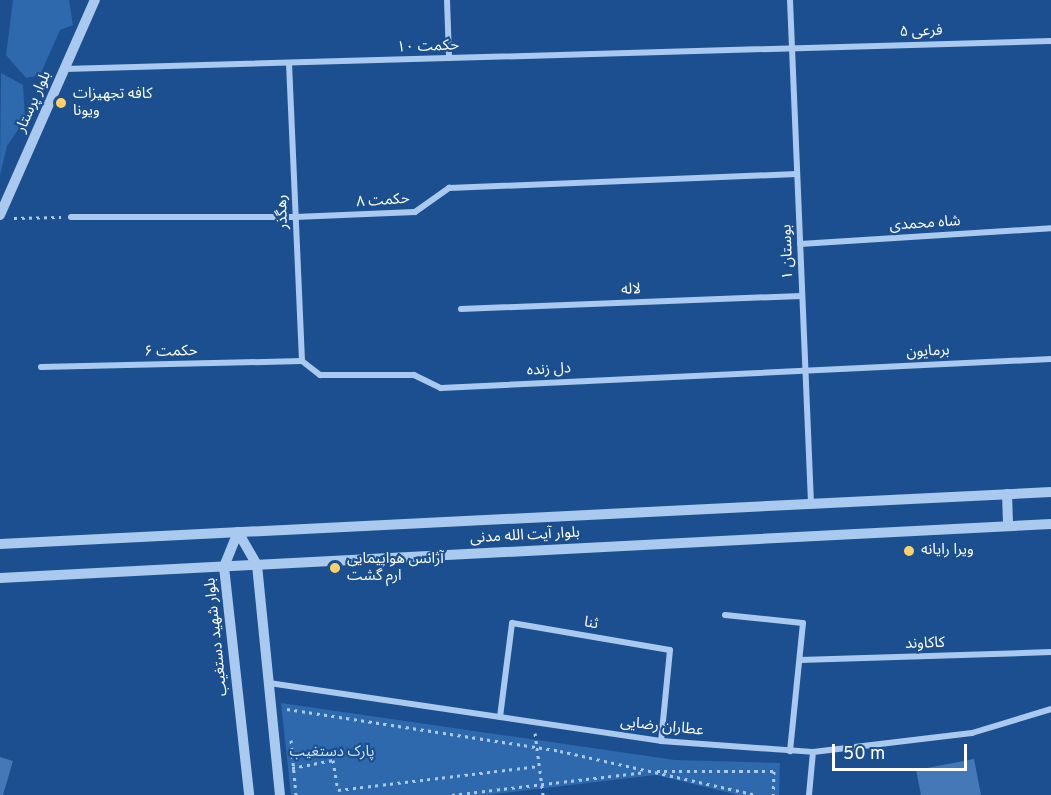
<!DOCTYPE html>
<html>
<head>
<meta charset="utf-8">
<style>
	body { margin:0 }
	#map { position:relative; width:1051px; height:795px; overflow:hidden; background:#1b4f8f; font-family:Overpass,"Noto Sans Arabic",sans-serif }
	div>[style] { position:absolute }
	[style*='--x'] { left:calc(var(--x)*1px); top:calc(var(--y)*1px); width:calc(var(--w)*1px); rotate:calc(var(--a)*1deg) }
	.green>* { inset:0; background:#2e69ad }
	.building>* { inset:0; background:#4478b7 }
	.path>* { height:3px; margin-top:-1.5px; transform-origin:0; background:repeating-linear-gradient(90deg,#a9c9ee 0 3px,transparent 0 7.5px) }
	.minor>* { height:6px; margin:-3px; padding:0 3px; transform-origin:3px; border-radius:3px; background:#a9c9ee }
	.tertiary>* { height:10px; margin:-5px; padding:0 5px; transform-origin:5px; border-radius:5px; background:#a9c9ee }
	.dots>* { width:16px; height:16px; translate:-50% -50%; box-sizing:border-box; border:3px solid #1b4f8f; border-radius:50% }
	span { translate:-50% -50%; white-space:nowrap; text-align:center; line-height:1.15; -webkit-text-stroke:4.5px #1b4f8f; paint-order:stroke }
	.street-label { font-size:15px; color:#fff }
	.poi-label { font-size:15px; color:#fff }
	.left { translate:0 -50%; text-align:left }
	.park-label { font-size:15px; color:#cfe3fa }
	.scale { position:absolute; left:832px; top:744px; width:135px; height:27px; box-sizing:border-box; border:3px solid #fff; border-top:0; padding-left:8px; font-size:18px; line-height:21px; white-space:nowrap; color:#fff; -webkit-text-stroke:4px #1b4f8f; paint-order:stroke }
</style>
</head>
<body>
<div id="map">
	<div class="green">
		<div style="clip-path:polygon(13px 0,69px 0,73px 25px,60px 30px,40px 75px,26px 78px,6px 55px)"></div>
		<div style="clip-path:polygon(1px 73px,23px 85px,25px 119px,7px 146px,0 175px)"></div>
		<div style="clip-path:polygon(281px 703px,675px 760px,780px 763px,779px 795px,738px 795px,656px 775px,487px 795px,291px 795px)"></div>
	</div>
	<div class="building">
		<div style="clip-path:polygon(0 757px,13px 761px,3px 795px,0 795px)"></div>
		<div style="clip-path:polygon(974px 759px,981px 795px,921px 795px,916px 770px)"></div>
	</div>
	<div class="path">
		<div style="--x:14;--y:218;--w:47;--a:-1.2"></div>
		<div style="--x:287;--y:709;--w:276;--a:8.7"></div>
		<div style="--x:560;--y:751;--w:202;--a:12.6"></div>
		<div style="--x:535;--y:733;--w:63;--a:82.6"></div>
		<div style="--x:291;--y:740;--w:55;--a:84.8"></div>
		<div style="--x:292;--y:768;--w:42;--a:-11"></div>
		<div style="--x:333;--y:760;--w:30;--a:81"></div>
		<div style="--x:338;--y:790;--w:202;--a:-6.8"></div>
		<div style="--x:657;--y:771;--w:117;--a:0"></div>
		<div style="--x:774;--y:771;--w:24;--a:92"></div>
		<div style="--x:452;--y:795;--w:193;--a:-6.8"></div>
	</div>
	<div class="minor">
		<div style="--x:447;--y:0;--w:58;--a:88"></div>
		<div style="--x:790;--y:0;--w:504;--a:87.61"></div>
		<div style="--x:289;--y:63;--w:298;--a:87.5"></div>
		<div style="--x:65;--y:69;--w:986;--a:-1.63"></div>
		<div style="--x:71;--y:217;--w:224;--a:0"></div>
		<div style="--x:295;--y:217;--w:120;--a:-2.4"></div>
		<div style="--x:415;--y:212;--w:42;--a:-35.2"></div>
		<div style="--x:449;--y:188;--w:348;--a:-2.3"></div>
		<div style="--x:800;--y:244;--w:252;--a:-3.6"></div>
		<div style="--x:461;--y:309;--w:341;--a:-2.2"></div>
		<div style="--x:302;--y:361;--w:23;--a:38"></div>
		<div style="--x:320;--y:375;--w:94;--a:0"></div>
		<div style="--x:414;--y:375;--w:30;--a:26"></div>
		<div style="--x:441;--y:388;--w:611;--a:-2.72"></div>
		<div style="--x:41;--y:367;--w:261;--a:-1.3"></div>
		<div style="--x:725;--y:615;--w:78;--a:5.9"></div>
		<div style="--x:803;--y:623;--w:129;--a:95.8"></div>
		<div style="--x:800;--y:660;--w:251;--a:-1.8"></div>
		<div style="--x:269;--y:683;--w:396;--a:8.4"></div>
		<div style="--x:661;--y:741;--w:152;--a:4.1"></div>
		<div style="--x:813;--y:752;--w:160;--a:-6.8"></div>
		<div style="--x:972;--y:733;--w:83;--a:-16.9"></div>
		<div style="--x:500;--y:717;--w:95;--a:-82.7"></div>
		<div style="--x:512;--y:623;--w:160;--a:9.7"></div>
		<div style="--x:670;--y:650;--w:91;--a:95.6"></div>
		<div style="--x:809;--y:795;--w:43;--a:-84.7"></div>
	</div>
	<div class="tertiary">
		<div style="--x:0;--y:215;--w:235;--a:-66.2"></div>
		<div style="--x:1007;--y:494;--w:32;--a:88"></div>
		<div style="--x:238;--y:532;--w:38;--a:60"></div>
		<div style="--x:257;--y:565;--w:231;--a:84.3"></div>
		<div style="--x:238;--y:532;--w:38;--a:112"></div>
		<div style="--x:224;--y:567;--w:229;--a:83.7"></div>
		<div style="--x:0;--y:544;--w:1052;--a:-2.83"></div>
		<div style="--x:0;--y:578;--w:1052;--a:-2.94"></div>
	</div>
	<div class="dots">
		<div style="left:61px;top:103px;background:#ffd166"></div>
		<div style="left:909px;top:551px;background:#ffd166"></div>
		<div style="left:335px;top:568px;background:#ffd166"></div>
	</div>
	<div class="street-label">
		<span style="left:921px;top:32px;rotate:-2deg">فرعی ۵</span>
		<span style="left:428px;top:47px;rotate:-2deg">حکمت ۱۰</span>
		<span style="left:34px;top:102px;rotate:-66deg">بلوار پرستار</span>
		<span style="left:383px;top:201px;rotate:-4deg">حکمت ۸</span>
		<span style="left:283px;top:212px;rotate:-92deg">رهگذر</span>
		<span style="left:925px;top:224px;rotate:-4deg">شاه محمدی</span>
		<span style="left:788px;top:252px;rotate:-92deg">بوستان ۱</span>
		<span style="left:631px;top:290px;rotate:-2deg">لاله</span>
		<span style="left:171px;top:352px;rotate:-1deg">حکمت ۶</span>
		<span style="left:928px;top:352px;rotate:-3deg">برمایون</span>
		<span style="left:549px;top:370px;rotate:-3deg">دل زنده</span>
		<span style="left:525px;top:536px;rotate:-3deg">بلوار آیت الله مدنی</span>
		<span style="left:591px;top:624px;rotate:10deg">ثنا</span>
		<span style="left:217px;top:637px;rotate:-96deg">بلوار شهید دستغیب</span>
		<span style="left:925px;top:644px;rotate:-2deg">کاکاوند</span>
		<span style="left:662px;top:727px;rotate:6deg">عطاران رضایی</span>
	</div>
	<div class="poi-label">
		<span class="left" style="left:73px;top:103px">کافه تجهیزات<br>ویونا</span>
		<span class="left" style="left:921px;top:551px">ویرا رایانه</span>
		<span class="left" style="left:347px;top:568px">آژانس هواپیمایی<br>ارم‌ گشت</span>
	</div>
	<div class="park-label">
		<span style="left:332px;top:753px">پارک دستغیب</span>
	</div>
	<div class="scale">50 m</div>
</div>
</body>
</html>
